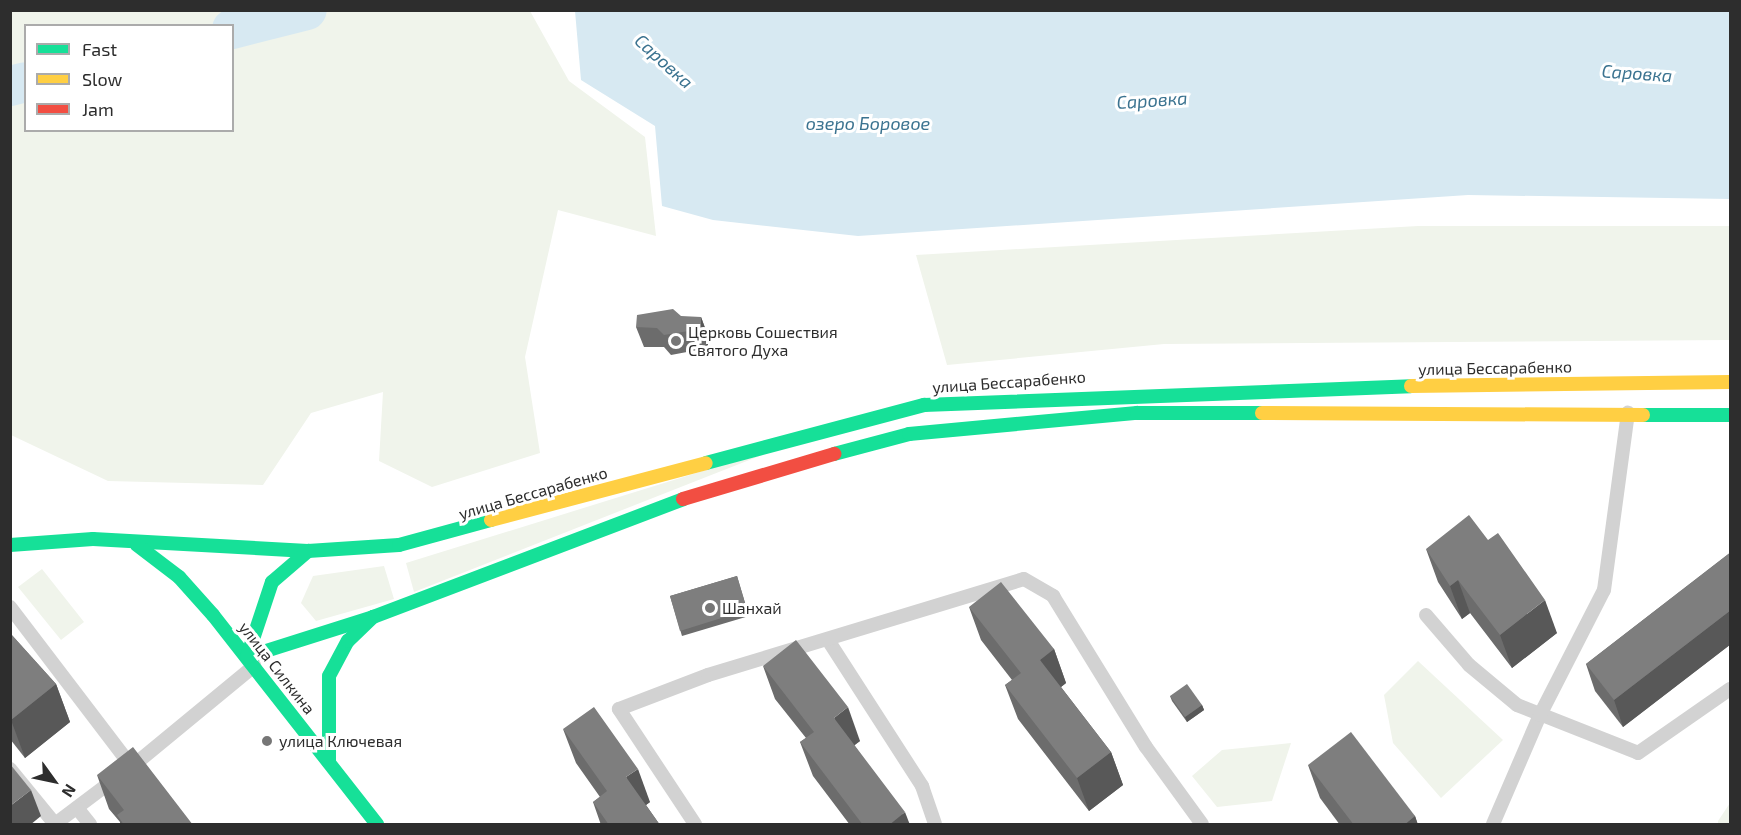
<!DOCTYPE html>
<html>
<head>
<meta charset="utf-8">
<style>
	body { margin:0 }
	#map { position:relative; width:1741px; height:835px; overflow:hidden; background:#fff; font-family:"Exo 2",sans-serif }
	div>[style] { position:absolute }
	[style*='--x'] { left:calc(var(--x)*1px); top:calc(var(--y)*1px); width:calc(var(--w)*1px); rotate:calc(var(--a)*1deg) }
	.green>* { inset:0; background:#f0f4eb }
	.water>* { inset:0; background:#d7e9f2 }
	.river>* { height:40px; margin:-20px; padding:0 20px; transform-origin:20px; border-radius:20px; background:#d7e9f2 }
	.lane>* { height:14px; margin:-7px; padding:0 7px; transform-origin:7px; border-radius:7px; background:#d2d2d2 }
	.fast>* { height:14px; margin:-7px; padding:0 7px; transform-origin:7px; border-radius:7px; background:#16e098 }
	.slow>* { height:14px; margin:-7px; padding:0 7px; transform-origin:7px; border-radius:7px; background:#ffcf43 }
	.jam>* { height:14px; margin:-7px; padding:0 7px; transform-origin:7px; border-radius:7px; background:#f24e42 }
	.wall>* { inset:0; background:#6c6c6c }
	.shaded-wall>* { inset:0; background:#585858 }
	.building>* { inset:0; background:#7e7e7e }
	.dots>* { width:16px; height:16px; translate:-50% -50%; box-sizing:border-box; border:3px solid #fff; border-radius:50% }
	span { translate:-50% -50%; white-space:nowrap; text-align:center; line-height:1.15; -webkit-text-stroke:6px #fff; paint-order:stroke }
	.poi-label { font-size:16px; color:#2d2d2d }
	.left { translate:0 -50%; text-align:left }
	.street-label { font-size:16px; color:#2d2d2d }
	.water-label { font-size:18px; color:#3b7390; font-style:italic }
	.frame { position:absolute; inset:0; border:12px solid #2d2d2d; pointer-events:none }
	.legend { position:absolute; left:24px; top:24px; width:210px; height:108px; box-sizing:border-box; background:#fff; border:2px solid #ababab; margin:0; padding:8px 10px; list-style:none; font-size:18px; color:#2d2d2d }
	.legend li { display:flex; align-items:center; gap:12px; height:30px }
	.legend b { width:30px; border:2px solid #ababab }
	.north { position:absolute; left:24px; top:751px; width:60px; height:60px; -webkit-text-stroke:4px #fff; paint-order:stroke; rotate:123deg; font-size:16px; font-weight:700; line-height:24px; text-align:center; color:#2d2d2d }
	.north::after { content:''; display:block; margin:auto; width:21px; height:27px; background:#2d2d2d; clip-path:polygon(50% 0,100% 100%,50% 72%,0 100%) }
</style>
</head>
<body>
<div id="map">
	<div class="green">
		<div style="clip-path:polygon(evenodd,10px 11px,530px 11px,569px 81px,645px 137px,656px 236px,558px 210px,525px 357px,540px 453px,432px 487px,379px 461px,383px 392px,311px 413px,263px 485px,108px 481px,11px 435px,10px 11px,26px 26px,232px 26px,232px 130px,26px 130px,26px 26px)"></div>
		<div style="clip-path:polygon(1418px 226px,1730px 226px,1730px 340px,1164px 344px,947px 365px,916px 255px)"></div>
		<div style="clip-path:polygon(790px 444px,414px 592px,406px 563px)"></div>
		<div style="clip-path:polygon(384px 566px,394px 599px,316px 621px,301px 603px,313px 576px)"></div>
		<div style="clip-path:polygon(42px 569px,84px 622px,61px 640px,18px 587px)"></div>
		<div style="clip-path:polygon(1418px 661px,1503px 740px,1441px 798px,1393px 743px,1384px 695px)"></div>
		<div style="clip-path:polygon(1291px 743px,1272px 801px,1217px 807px,1192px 776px,1222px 750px)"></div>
		<div style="clip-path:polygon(1730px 803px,1730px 824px,1718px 824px,1718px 821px)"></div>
	</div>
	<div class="water">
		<div style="clip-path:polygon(791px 11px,1730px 11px,1730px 199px,1468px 195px,858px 236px,713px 220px,662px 206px,655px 126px,581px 80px,575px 11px)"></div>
	</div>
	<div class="river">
		<div style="--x:232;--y:29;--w:77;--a:-14.2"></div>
		<div style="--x:10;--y:86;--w:16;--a:-14"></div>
	</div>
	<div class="lane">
		<div style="--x:10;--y:607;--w:200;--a:52.7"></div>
		<div style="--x:1426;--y:615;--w:66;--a:49.3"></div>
		<div style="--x:1469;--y:665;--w:62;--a:39.8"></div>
		<div style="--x:1517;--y:705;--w:130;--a:21.6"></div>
		<div style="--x:1638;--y:753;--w:112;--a:-34.8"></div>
		<div style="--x:828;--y:640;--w:174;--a:57.2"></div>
		<div style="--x:922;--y:786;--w:40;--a:71.1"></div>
		<div style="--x:134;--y:765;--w:156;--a:-39.5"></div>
		<div style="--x:10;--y:769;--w:71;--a:50.7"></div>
		<div style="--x:55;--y:824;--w:76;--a:-37"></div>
		<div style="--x:77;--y:808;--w:21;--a:51"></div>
		<div style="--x:695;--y:824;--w:138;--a:-123.5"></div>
		<div style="--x:619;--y:709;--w:95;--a:-20.9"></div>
		<div style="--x:708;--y:675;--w:330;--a:-16.9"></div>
		<div style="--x:1024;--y:579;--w:34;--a:30"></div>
		<div style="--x:1053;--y:596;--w:177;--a:58.4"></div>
		<div style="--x:1146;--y:747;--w:95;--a:54"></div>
		<div style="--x:1493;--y:824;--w:119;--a:-66.7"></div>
		<div style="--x:1540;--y:715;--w:140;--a:-62.9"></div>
		<div style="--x:1604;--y:590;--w:179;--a:-82.3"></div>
	</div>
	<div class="fast">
		<div style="--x:1643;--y:415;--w:87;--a:0"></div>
		<div style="--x:834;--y:454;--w:78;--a:-14.9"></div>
		<div style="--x:909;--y:434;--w:229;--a:-5.3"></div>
		<div style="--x:1137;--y:413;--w:125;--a:0"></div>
		<div style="--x:706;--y:463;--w:226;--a:-14.9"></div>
		<div style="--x:924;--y:405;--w:487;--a:-2.2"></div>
		<div style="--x:10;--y:545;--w:83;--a:-4.1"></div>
		<div style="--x:93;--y:539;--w:215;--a:3.2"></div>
		<div style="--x:308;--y:551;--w:91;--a:-3.8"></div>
		<div style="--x:399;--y:545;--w:95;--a:-15.2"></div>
		<div style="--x:137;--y:545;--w:53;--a:37.3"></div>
		<div style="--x:179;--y:577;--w:51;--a:48.2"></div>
		<div style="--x:213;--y:615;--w:266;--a:51.9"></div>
		<div style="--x:247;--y:657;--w:132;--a:-17.6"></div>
		<div style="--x:373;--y:617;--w:332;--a:-20.8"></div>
		<div style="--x:247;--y:657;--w:79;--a:-71.6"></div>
		<div style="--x:272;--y:582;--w:48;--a:-40.7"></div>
		<div style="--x:329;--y:762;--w:86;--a:-90"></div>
		<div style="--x:329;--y:676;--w:40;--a:-62"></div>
		<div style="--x:348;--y:641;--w:35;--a:-44"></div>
	</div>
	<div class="slow">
		<div style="--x:1411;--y:386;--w:319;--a:-0.7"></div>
		<div style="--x:1262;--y:413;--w:381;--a:0.3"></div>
		<div style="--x:491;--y:520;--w:222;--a:-14.8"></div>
	</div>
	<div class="jam">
		<div style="--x:683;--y:499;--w:158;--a:-16.6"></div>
	</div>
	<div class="wall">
		<div style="clip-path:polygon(701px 317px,708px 336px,708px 348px,671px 355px,664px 347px,644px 347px,636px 327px)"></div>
		<div style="clip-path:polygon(1426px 549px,1557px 633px,1512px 668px,1470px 613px,1462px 619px,1438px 582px)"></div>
		<div style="clip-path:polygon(1731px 552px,1731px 644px,1623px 727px,1595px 691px,1586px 664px)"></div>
		<div style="clip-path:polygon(737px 576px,749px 616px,682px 636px,670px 596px)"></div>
		<div style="clip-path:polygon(969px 607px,1054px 649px,1066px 683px,1061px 687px,1111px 752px,1123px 785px,1089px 811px,1018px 719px,1005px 685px,1012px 680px,981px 640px)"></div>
		<div style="clip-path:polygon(10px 633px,56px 684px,70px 722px,25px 758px,10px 739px)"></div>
		<div style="clip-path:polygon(763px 666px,860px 741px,854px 745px,910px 825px,850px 825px,813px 776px,800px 742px,806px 738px,775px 699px)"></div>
		<div style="clip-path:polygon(1170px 696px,1202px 705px,1204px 710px,1187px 722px,1172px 701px)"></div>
		<div style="clip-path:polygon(563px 729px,650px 802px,646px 805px,660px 825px,601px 825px,593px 802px,600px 797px,576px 763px)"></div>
		<div style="clip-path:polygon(1308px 765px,1415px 816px,1418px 825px,1340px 825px,1320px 798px)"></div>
		<div style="clip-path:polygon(97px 775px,193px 825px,120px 825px,120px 822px,109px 809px)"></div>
	</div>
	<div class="shaded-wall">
		<div style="clip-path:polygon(701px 317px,708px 336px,708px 348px,701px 329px)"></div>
		<div style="clip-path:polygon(1458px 580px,1470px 613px,1462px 619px,1450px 586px)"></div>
		<div style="clip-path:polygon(1545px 600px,1557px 633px,1512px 668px,1500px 635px)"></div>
		<div style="clip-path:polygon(1731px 610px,1731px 644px,1623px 727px,1614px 700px)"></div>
		<div style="clip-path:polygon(1054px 649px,1066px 683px,1052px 694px,1040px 660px)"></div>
		<div style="clip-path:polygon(56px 684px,70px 722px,25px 758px,11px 720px)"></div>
		<div style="clip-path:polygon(1202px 705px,1204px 710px,1187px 722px,1185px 717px)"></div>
		<div style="clip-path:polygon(848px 707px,860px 741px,846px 752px,834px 718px)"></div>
		<div style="clip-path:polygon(1111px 752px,1123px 785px,1089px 811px,1077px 778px)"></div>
		<div style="clip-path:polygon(638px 769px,650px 802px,638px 811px,626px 777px)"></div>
		<div style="clip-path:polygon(31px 790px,41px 816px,30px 825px,10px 825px,10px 806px)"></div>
		<div style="clip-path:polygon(905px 812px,910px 825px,889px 825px)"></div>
		<div style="clip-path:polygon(1415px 816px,1418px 825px,1404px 825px)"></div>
	</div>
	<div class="building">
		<div style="clip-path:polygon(673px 309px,681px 316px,701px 317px,701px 329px,664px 335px,657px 328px,636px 327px,637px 315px)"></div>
		<div style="clip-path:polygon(1469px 515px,1488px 540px,1498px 533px,1545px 600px,1500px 635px,1458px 580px,1450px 586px,1426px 549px)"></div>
		<div style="clip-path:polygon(1731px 552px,1731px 610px,1614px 700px,1586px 664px)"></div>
		<div style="clip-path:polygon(737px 576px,747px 610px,680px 631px,670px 596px)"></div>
		<div style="clip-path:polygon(1001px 582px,1054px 649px,1040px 660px,1111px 752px,1077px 778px,1005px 685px,1021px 673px,969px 607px)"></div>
		<div style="clip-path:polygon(10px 633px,56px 684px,11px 720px,10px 719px)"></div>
		<div style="clip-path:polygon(796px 640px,848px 707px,834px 718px,905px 812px,889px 825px,863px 825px,800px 742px,814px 732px,763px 666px)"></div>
		<div style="clip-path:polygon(1187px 684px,1202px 705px,1185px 717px,1170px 696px)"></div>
		<div style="clip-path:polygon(594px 707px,638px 769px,626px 777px,660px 825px,609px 825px,593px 802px,607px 791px,563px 729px)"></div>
		<div style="clip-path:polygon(1351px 732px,1415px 816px,1404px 825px,1354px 825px,1308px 765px)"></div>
		<div style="clip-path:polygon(133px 747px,193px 825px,124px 825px,117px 815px,124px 810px,97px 775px)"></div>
		<div style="clip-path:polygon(10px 764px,31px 790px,10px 806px)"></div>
	</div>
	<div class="dots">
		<div style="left:676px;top:341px;background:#767676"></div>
		<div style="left:710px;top:608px;background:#767676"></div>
		<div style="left:267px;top:741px;background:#767676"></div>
	</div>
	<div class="poi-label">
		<span class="left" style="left:688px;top:341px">Церковь Сошествия<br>Святого Духа</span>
		<span class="left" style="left:722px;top:608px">Шанхай</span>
		<span class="left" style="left:279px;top:741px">улица Ключевая</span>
	</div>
	<div class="street-label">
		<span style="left:1495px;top:368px;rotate:-1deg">улица Бессарабенко</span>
		<span style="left:1009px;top:382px;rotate:-4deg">улица Бессарабенко</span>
		<span style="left:533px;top:493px;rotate:-16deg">улица Бессарабенко</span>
		<span style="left:277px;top:668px;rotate:52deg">улица Силкина</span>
	</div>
	<div class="water-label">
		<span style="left:664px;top:61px;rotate:42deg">Саровка</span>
		<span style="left:1637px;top:73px;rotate:4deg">Саровка</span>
		<span style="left:1152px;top:100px;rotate:-4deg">Саровка</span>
		<span style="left:868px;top:123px">озеро Боровое</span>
	</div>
	<div class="frame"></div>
	<ul class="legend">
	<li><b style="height:8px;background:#16e098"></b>Fast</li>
	<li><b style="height:8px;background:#ffcf43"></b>Slow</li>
	<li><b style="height:8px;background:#f24e42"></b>Jam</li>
	</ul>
	<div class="north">N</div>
</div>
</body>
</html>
